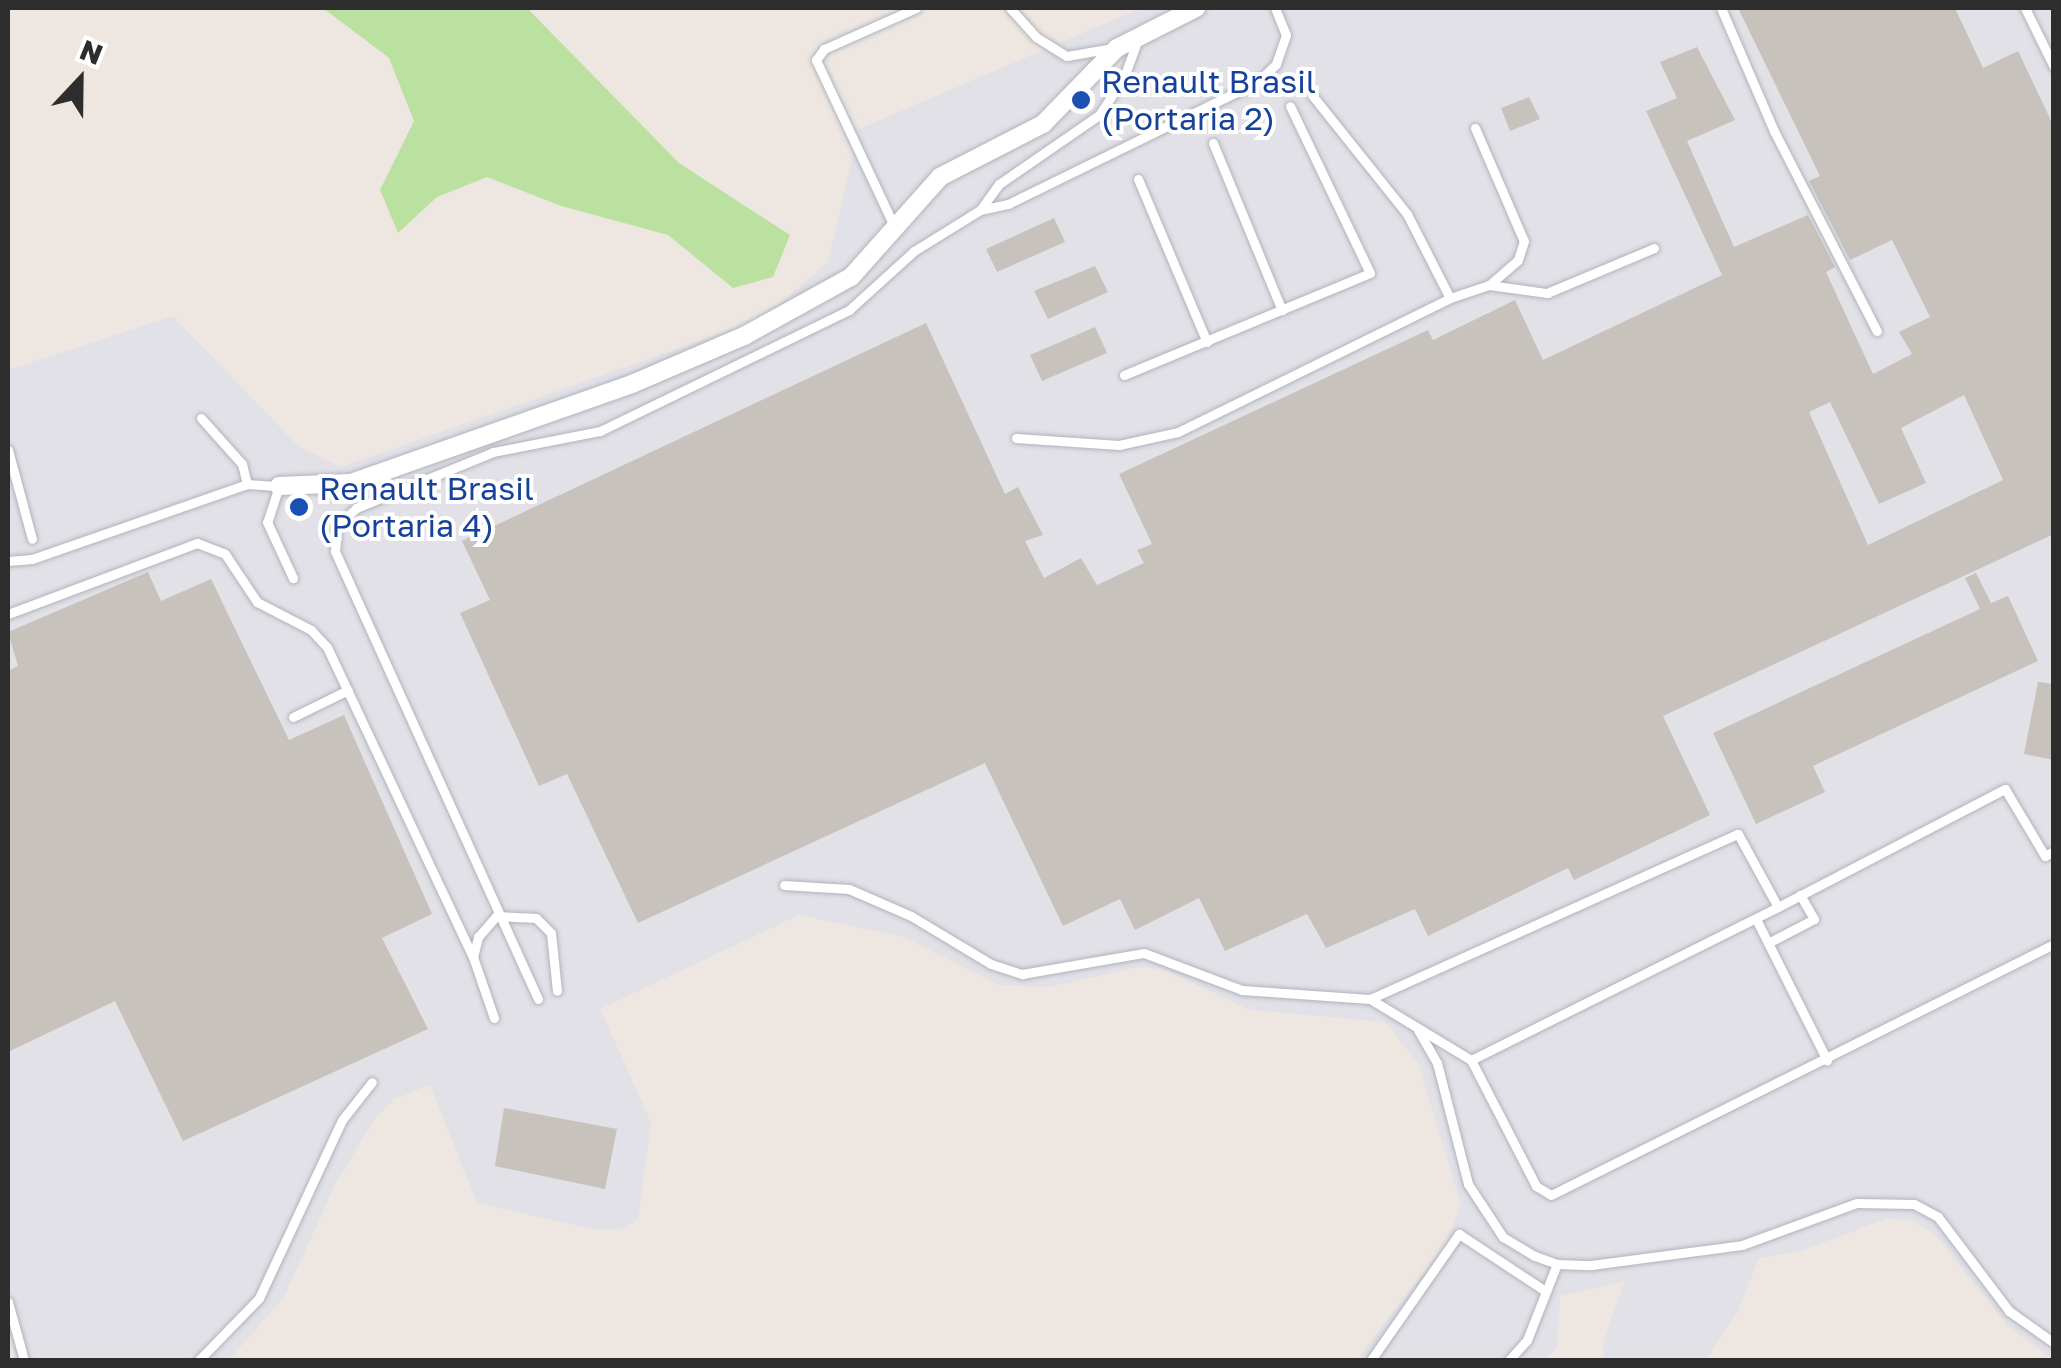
<!DOCTYPE html>
<html>
<head>
<meta charset="utf-8">
<style>
	body { margin:0 }
	#map { position:relative; width:2061px; height:1368px; overflow:hidden; background:#eee7e1; font-family:"Golos Text",sans-serif }
	div>[style] { position:absolute }
	[style*='--x'] { left:calc(var(--x)*1px); top:calc(var(--y)*1px); width:calc(var(--w)*1px); rotate:calc(var(--a)*1deg) }
	.industrial>* { inset:0; background:#e2e1e7 }
	.green>* { inset:0; background:#bbe1a1 }
	.building>* { inset:0; background:#c7c2bc }
	.roads { filter:drop-shadow(0 0 2px #b1b4bd) drop-shadow(0 0 2px #b1b4bd) }
	.service>* { height:9px; margin:-4.5px; padding:0 4.5px; transform-origin:4.5px; border-radius:4.5px; background:#fff }
	.minor>* { height:18px; margin:-9px; padding:0 9px; transform-origin:9px; border-radius:9px; background:#fff }
	.dots>* { width:28px; height:28px; translate:-50% -50%; box-sizing:border-box; border:5px solid #fff; border-radius:50% }
	span { translate:-50% -50%; white-space:nowrap; text-align:center; line-height:1.15; -webkit-text-stroke:8px #fff; paint-order:stroke }
	.transit-label { font-size:32px; color:#164399 }
	.left { translate:0 -50%; text-align:left }
	.frame { position:absolute; inset:0; border:10px solid #2d2d2d; pointer-events:none }
	.north { position:absolute; left:30px; top:30px; width:100px; height:100px; -webkit-text-stroke:8px #fff; paint-order:stroke; rotate:22deg; font-size:28px; font-weight:700; line-height:40px; text-align:center; color:#2d2d2d }
	.north::after { content:''; display:block; margin:auto; width:35px; height:45px; background:#2d2d2d; clip-path:polygon(50% 0,100% 100%,50% 72%,0 100%) }
</style>
</head>
<body>
<div id="map">
	<div class="industrial">
		<div style="clip-path:polygon(1141px 8px,2053px 8px,2053px 1360px,2009px 1327px,1935px 1235px,1914px 1221px,1888px 1218px,1801px 1251px,1759px 1258px,1738px 1311px,1705px 1360px,1604px 1360px,1603px 1341px,1625px 1281px,1560px 1296px,1557px 1348px,1544px 1360px,1356px 1360px,1446px 1244px,1461px 1204px,1418px 1063px,1385px 1022px,1250px 1010px,1163px 969px,1138px 967px,1049px 987px,1000px 985px,904px 937px,799px 915px,600px 1009px,651px 1122px,638px 1220px,621px 1229px,596px 1230px,477px 1203px,430px 1085px,394px 1099px,375px 1118px,335px 1185px,284px 1297px,229px 1360px,16px 1360px,8px 1329px,8px 370px,173px 316px,298px 446px,341px 467px,762px 319px,828px 262px,859px 129px)"></div>
	</div>
	<div class="green">
		<div style="clip-path:polygon(323px 8px,527px 8px,679px 163px,790px 235px,773px 277px,733px 288px,668px 235px,561px 206px,487px 177px,437px 197px,398px 233px,380px 190px,414px 121px,389px 58px)"></div>
	</div>
	<div class="building">
		<div style="clip-path:polygon(evenodd,1738px 8px,1955px 8px,1983px 68px,2018px 51px,2054px 127px,2054px 534px,1663px 716px,1710px 815px,1574px 880px,1568px 868px,1428px 936px,1415px 909px,1326px 948px,1307px 914px,1225px 951px,1199px 898px,1135px 930px,1120px 899px,1063px 926px,985px 763px,638px 923px,567px 774px,539px 786px,460px 613px,490px 600px,462px 541px,926px 323px,1005px 494px,1018px 487px,1043px 535px,1025px 541px,1044px 578px,1081px 558px,1097px 585px,1144px 563px,1137px 550px,1152px 544px,1119px 474px,1428px 330px,1433px 340px,1515px 300px,1543px 360px,1722px 275px,1646px 111px,1677px 98px,1660px 62px,1697px 47px,1735px 120px,1687px 141px,1734px 247px,1808px 215px,1835px 267px,1826px 272px,1873px 374px,1912px 354px,1899px 332px,1930px 317px,1892px 240px,1850px 260px,1809px 181px,1820px 176px,1738px 8px,1964px 395px,2003px 480px,1868px 545px,1809px 412px,1830px 402px,1879px 504px,1926px 483px,1901px 428px,1964px 395px)"></div>
		<div style="clip-path:polygon(1529px 97px,1540px 119px,1510px 131px,1501px 108px)"></div>
		<div style="clip-path:polygon(1054px 218px,1065px 242px,997px 272px,986px 249px)"></div>
		<div style="clip-path:polygon(1095px 266px,1108px 292px,1048px 319px,1034px 291px)"></div>
		<div style="clip-path:polygon(1095px 327px,1107px 353px,1042px 381px,1030px 355px)"></div>
		<div style="clip-path:polygon(148px 572px,161px 601px,211px 579px,289px 740px,344px 715px,432px 914px,382px 938px,428px 1029px,183px 1141px,115px 1001px,8px 1052px,8px 671px,18px 666px,8px 632px)"></div>
		<div style="clip-path:polygon(1976px 573px,1991px 603px,2008px 596px,2038px 661px,1813px 766px,1825px 792px,1756px 824px,1713px 733px,1980px 609px,1965px 578px)"></div>
		<div style="clip-path:polygon(2038px 682px,2054px 684px,2054px 760px,2024px 754px)"></div>
		<div style="clip-path:polygon(504px 1108px,617px 1129px,605px 1189px,495px 1166px)"></div>
	</div>
	<div class="roads">
		<div class="service">
			<div style="--x:1010;--y:8;--w:39;--a:48"></div>
			<div style="--x:1036;--y:37;--w:36;--a:32"></div>
			<div style="--x:1067;--y:56;--w:47;--a:-9.9"></div>
			<div style="--x:1721;--y:8;--w:134;--a:66.7"></div>
			<div style="--x:1774;--y:131;--w:225;--a:62.8"></div>
			<div style="--x:2025;--y:8;--w:66;--a:63.8"></div>
			<div style="--x:1138;--y:39;--w:40;--a:110.2"></div>
			<div style="--x:1124;--y:77;--w:45;--a:123.3"></div>
			<div style="--x:1099;--y:115;--w:121;--a:145.4"></div>
			<div style="--x:999;--y:184;--w:32;--a:126"></div>
			<div style="--x:980;--y:210;--w:29;--a:-12"></div>
			<div style="--x:1008;--y:204;--w:277;--a:-26.1"></div>
			<div style="--x:1257;--y:82;--w:26;--a:-43"></div>
			<div style="--x:1276;--y:64;--w:31;--a:-71"></div>
			<div style="--x:1286;--y:35;--w:29;--a:-112"></div>
			<div style="--x:1312;--y:95;--w:152;--a:51.4"></div>
			<div style="--x:1407;--y:214;--w:94;--a:62.9"></div>
			<div style="--x:1450;--y:298;--w:41;--a:-18.4"></div>
			<div style="--x:1489;--y:285;--w:59;--a:7.9"></div>
			<div style="--x:1547;--y:293;--w:116;--a:-22.8"></div>
			<div style="--x:1475;--y:128;--w:123;--a:66.6"></div>
			<div style="--x:1524;--y:241;--w:20;--a:108"></div>
			<div style="--x:1518;--y:260;--w:38;--a:139"></div>
			<div style="--x:1213;--y:143;--w:181;--a:67.6"></div>
			<div style="--x:1138;--y:179;--w:177;--a:67.1"></div>
			<div style="--x:895;--y:228;--w:186;--a:-115.2"></div>
			<div style="--x:816;--y:60;--w:14;--a:-54"></div>
			<div style="--x:824;--y:49;--w:101;--a:-24"></div>
			<div style="--x:1124;--y:375;--w:266;--a:-22.5"></div>
			<div style="--x:1370;--y:273;--w:185;--a:-115.6"></div>
			<div style="--x:201;--y:418;--w:62;--a:48.3"></div>
			<div style="--x:242;--y:464;--w:21;--a:76"></div>
			<div style="--x:1016;--y:438;--w:103;--a:3.9"></div>
			<div style="--x:1119;--y:445;--w:60;--a:-12.4"></div>
			<div style="--x:1178;--y:432;--w:303;--a:-26.2"></div>
			<div style="--x:8;--y:450;--w:92;--a:74.9"></div>
			<div style="--x:8;--y:561;--w:24;--a:-5"></div>
			<div style="--x:32;--y:559;--w:228;--a:-19.2"></div>
			<div style="--x:247;--y:484;--w:32;--a:4"></div>
			<div style="--x:279;--y:486;--w:38;--a:108"></div>
			<div style="--x:267;--y:522;--w:62;--a:65.1"></div>
			<div style="--x:8;--y:614;--w:202;--a:-20.6"></div>
			<div style="--x:197;--y:543;--w:30;--a:21"></div>
			<div style="--x:225;--y:554;--w:58;--a:56.3"></div>
			<div style="--x:257;--y:602;--w:61;--a:27.4"></div>
			<div style="--x:311;--y:630;--w:23;--a:47"></div>
			<div style="--x:327;--y:647;--w:343;--a:64.8"></div>
			<div style="--x:293;--y:717;--w:61;--a:-26.1"></div>
			<div style="--x:784;--y:885;--w:65;--a:3.5"></div>
			<div style="--x:849;--y:889;--w:68;--a:23.5"></div>
			<div style="--x:911;--y:916;--w:93;--a:31"></div>
			<div style="--x:991;--y:964;--w:33;--a:18"></div>
			<div style="--x:1022;--y:974;--w:124;--a:-9.8"></div>
			<div style="--x:1144;--y:953;--w:105;--a:20.7"></div>
			<div style="--x:1242;--y:990;--w:128;--a:4"></div>
			<div style="--x:1370;--y:999;--w:118;--a:31.1"></div>
			<div style="--x:1471;--y:1060;--w:142;--a:62.7"></div>
			<div style="--x:1536;--y:1186;--w:17;--a:31"></div>
			<div style="--x:1551;--y:1195;--w:562;--a:-26.52"></div>
			<div style="--x:1778;--y:907;--w:256;--a:-27.5"></div>
			<div style="--x:2005;--y:789;--w:78;--a:59.2"></div>
			<div style="--x:2045;--y:856;--w:10;--a:-29"></div>
			<div style="--x:1757;--y:921;--w:156;--a:63.3"></div>
			<div style="--x:1768;--y:943;--w:52;--a:-27.6"></div>
			<div style="--x:1814;--y:919;--w:28;--a:-120"></div>
			<div style="--x:538;--y:999;--w:492;--a:-114.4"></div>
			<div style="--x:335;--y:551;--w:25;--a:-85"></div>
			<div style="--x:337;--y:526;--w:26;--a:-43"></div>
			<div style="--x:356;--y:508;--w:148;--a:-22.2"></div>
			<div style="--x:493;--y:452;--w:109;--a:-11.1"></div>
			<div style="--x:600;--y:431;--w:277;--a:-25.9"></div>
			<div style="--x:849;--y:310;--w:88;--a:-42.2"></div>
			<div style="--x:914;--y:251;--w:78;--a:-31.8"></div>
			<div style="--x:1370;--y:999;--w:403;--a:-24.2"></div>
			<div style="--x:1738;--y:834;--w:83;--a:61.3"></div>
			<div style="--x:1778;--y:907;--w:343;--a:153.5"></div>
			<div style="--x:494;--y:1018;--w:65;--a:-109"></div>
			<div style="--x:473;--y:957;--w:21;--a:-76"></div>
			<div style="--x:478;--y:937;--w:28;--a:-49"></div>
			<div style="--x:496;--y:916;--w:40;--a:2.9"></div>
			<div style="--x:536;--y:918;--w:21;--a:45"></div>
			<div style="--x:551;--y:933;--w:58;--a:84.1"></div>
			<div style="--x:1418;--y:1030;--w:38;--a:60"></div>
			<div style="--x:1437;--y:1063;--w:125;--a:75.6"></div>
			<div style="--x:1468;--y:1184;--w:64;--a:56.6"></div>
			<div style="--x:1503;--y:1237;--w:37;--a:31"></div>
			<div style="--x:1535;--y:1256;--w:23;--a:20"></div>
			<div style="--x:1557;--y:1264;--w:34;--a:2"></div>
			<div style="--x:1591;--y:1265;--w:152;--a:-7.5"></div>
			<div style="--x:1742;--y:1245;--w:122;--a:-20.1"></div>
			<div style="--x:1857;--y:1203;--w:57;--a:1"></div>
			<div style="--x:1914;--y:1204;--w:27;--a:28"></div>
			<div style="--x:1938;--y:1217;--w:118;--a:52.9"></div>
			<div style="--x:2009;--y:1311;--w:55;--a:35.4"></div>
			<div style="--x:8;--y:1302;--w:60;--a:74.6"></div>
			<div style="--x:199;--y:1360;--w:86;--a:-45.9"></div>
			<div style="--x:259;--y:1298;--w:196;--a:-65"></div>
			<div style="--x:342;--y:1120;--w:48;--a:-51.7"></div>
			<div style="--x:1371;--y:1360;--w:154;--a:-55.1"></div>
			<div style="--x:1459;--y:1234;--w:103;--a:33.5"></div>
			<div style="--x:1509;--y:1360;--w:27;--a:-48"></div>
			<div style="--x:1527;--y:1340;--w:82;--a:-68.5"></div>
		</div>
		<div class="minor">
			<div style="--x:279;--y:486;--w:72;--a:-2.4"></div>
			<div style="--x:351;--y:483;--w:298;--a:-19.4"></div>
			<div style="--x:632;--y:384;--w:122;--a:-23.2"></div>
			<div style="--x:744;--y:336;--w:122;--a:-28.9"></div>
			<div style="--x:851;--y:277;--w:134;--a:-48.3"></div>
			<div style="--x:940;--y:177;--w:116;--a:-27.2"></div>
			<div style="--x:1043;--y:124;--w:106;--a:-45.8"></div>
			<div style="--x:1117;--y:48;--w:89;--a:-26.9"></div>
		</div>
	</div>
	<div class="dots">
		<div style="left:1081px;top:100px;background:#1a4fb4"></div>
		<div style="left:299px;top:507px;background:#1a4fb4"></div>
	</div>
	<div class="transit-label">
		<span class="left" style="left:1101px;top:100px">Renault Brasil<br>(Portaria 2)</span>
		<span class="left" style="left:319px;top:507px">Renault Brasil<br>(Portaria 4)</span>
	</div>
	<div class="frame"></div>
	<div class="north">N</div>
</div>
</body>
</html>
